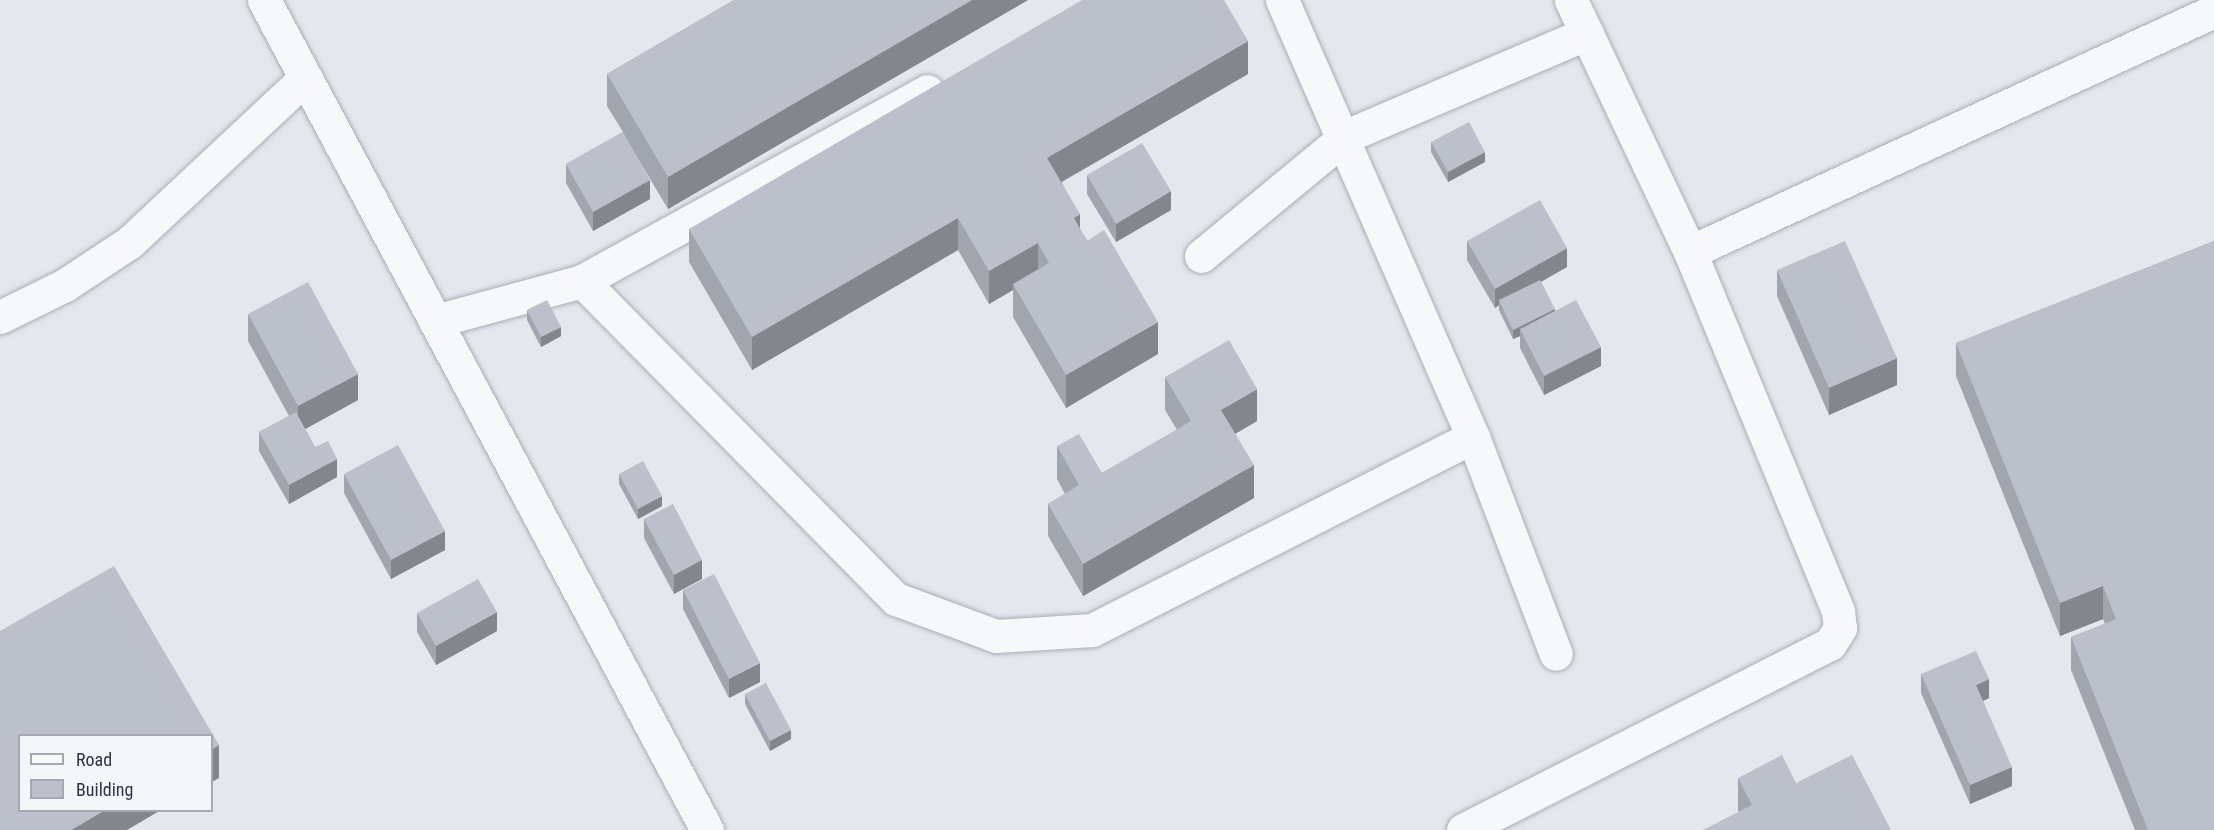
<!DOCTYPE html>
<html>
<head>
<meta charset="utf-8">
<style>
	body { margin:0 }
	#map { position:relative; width:2214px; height:830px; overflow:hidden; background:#e4e7ec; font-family:"Roboto Condensed",sans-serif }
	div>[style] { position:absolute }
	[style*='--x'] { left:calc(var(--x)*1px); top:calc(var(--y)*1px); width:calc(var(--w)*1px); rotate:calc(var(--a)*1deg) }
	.roads { filter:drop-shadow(0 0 2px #a9aeb7) drop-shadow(0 0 2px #a9aeb7) }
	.minor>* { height:33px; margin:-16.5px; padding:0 16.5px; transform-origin:16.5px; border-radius:16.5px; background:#f7f8fa }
	.wall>* { inset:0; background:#a1a5ae }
	.shaded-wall>* { inset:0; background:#83868d }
	.building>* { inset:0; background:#bbc0ca }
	span { translate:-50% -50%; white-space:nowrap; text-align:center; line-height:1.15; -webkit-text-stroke:4.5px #f4f6f9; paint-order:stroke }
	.legend { position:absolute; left:18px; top:734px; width:195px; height:78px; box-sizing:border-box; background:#f4f6f9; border:2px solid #a4a8b1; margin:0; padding:8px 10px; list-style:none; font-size:18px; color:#2b3445 }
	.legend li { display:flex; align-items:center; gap:12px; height:30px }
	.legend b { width:30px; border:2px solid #a4a8b1 }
</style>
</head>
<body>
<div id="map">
	<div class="roads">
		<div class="minor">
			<div style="--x:264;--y:0;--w:941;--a:61.91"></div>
			<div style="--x:1282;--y:0;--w:477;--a:66.4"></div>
			<div style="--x:1473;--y:437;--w:232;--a:69.1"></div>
			<div style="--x:1690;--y:252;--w:577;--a:-24.7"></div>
			<div style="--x:1201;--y:256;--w:188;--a:-39.6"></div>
			<div style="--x:1346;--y:136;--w:262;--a:-23.1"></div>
			<div style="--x:582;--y:281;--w:394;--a:-28.8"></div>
			<div style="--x:0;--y:317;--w:72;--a:-26.2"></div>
			<div style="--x:65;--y:285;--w:78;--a:-33.5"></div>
			<div style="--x:130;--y:242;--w:240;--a:-43.1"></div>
			<div style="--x:435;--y:321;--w:152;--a:-15.2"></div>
			<div style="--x:582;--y:281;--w:447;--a:45.4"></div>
			<div style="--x:896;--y:599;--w:107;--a:20.3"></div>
			<div style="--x:996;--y:636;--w:96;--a:-3.6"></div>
			<div style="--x:1092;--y:630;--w:427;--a:-26.9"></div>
			<div style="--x:1463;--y:830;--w:411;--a:-26.9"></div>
			<div style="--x:1830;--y:644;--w:19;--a:-58"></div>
			<div style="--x:1840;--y:628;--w:17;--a:-97"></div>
			<div style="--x:1838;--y:611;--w:388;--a:-112.4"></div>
			<div style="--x:1690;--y:252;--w:279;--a:-115.3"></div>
		</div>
	</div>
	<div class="wall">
		<div style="clip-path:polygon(734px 0,1028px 0,668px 209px,631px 147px,650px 199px,593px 231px,566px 183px,566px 164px,623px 132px,607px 106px,607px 74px)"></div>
		<div style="clip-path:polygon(1248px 74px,1062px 182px,1080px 229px,1158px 354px,1066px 408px,1013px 317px,1013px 290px,989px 304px,958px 250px,752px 370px,689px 262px,689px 229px)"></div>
		<div style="clip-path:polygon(1431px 142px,1485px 162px,1448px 182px,1431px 152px)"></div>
		<div style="clip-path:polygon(1087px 175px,1171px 210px,1116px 242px,1087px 194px)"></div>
		<div style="clip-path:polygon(1467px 241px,1567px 267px,1541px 282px,1555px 311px,1601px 366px,1544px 395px,1520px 348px,1520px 336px,1513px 339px,1499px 310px,1499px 305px,1495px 308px,1467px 260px)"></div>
		<div style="clip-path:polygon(2214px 241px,2214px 830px,2135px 830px,2071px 670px,2071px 637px,2105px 624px,2103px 619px,2060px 636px,1956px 376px,1956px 343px)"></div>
		<div style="clip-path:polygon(1777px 270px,1897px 385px,1829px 415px,1777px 296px)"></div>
		<div style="clip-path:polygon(527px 310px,561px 336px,541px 347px,527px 320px)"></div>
		<div style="clip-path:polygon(248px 314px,358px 400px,305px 429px,315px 447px,337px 477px,289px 504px,259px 451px,259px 432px,289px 416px,248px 341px)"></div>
		<div style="clip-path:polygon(1165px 377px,1257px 421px,1235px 434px,1254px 498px,1083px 596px,1048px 536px,1048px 504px,1065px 494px,1057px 479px,1057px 446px,1102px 473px,1177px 430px,1165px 410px)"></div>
		<div style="clip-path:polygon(344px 474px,445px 550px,391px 579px,344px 493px)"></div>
		<div style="clip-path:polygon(619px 474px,662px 506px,638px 519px,619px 484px)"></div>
		<div style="clip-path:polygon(644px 519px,702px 560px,674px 594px,644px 538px)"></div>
		<div style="clip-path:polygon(683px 590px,760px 682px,729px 698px,683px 609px)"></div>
		<div style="clip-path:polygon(417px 613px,497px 631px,436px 665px,417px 632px)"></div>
		<div style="clip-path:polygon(1921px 674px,1989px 698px,1983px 701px,2012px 786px,1970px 804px,1921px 693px)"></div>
		<div style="clip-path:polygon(745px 694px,791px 739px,770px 751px,745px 704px)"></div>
		<div style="clip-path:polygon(1738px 778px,1796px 783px,1739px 812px,1738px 810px)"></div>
	</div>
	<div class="shaded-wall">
		<div style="clip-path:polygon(972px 0,1028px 0,668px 209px,668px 177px)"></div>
		<div style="clip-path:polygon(1248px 41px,1248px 74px,1047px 190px,1047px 158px)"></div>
		<div style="clip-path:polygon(1485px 152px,1485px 162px,1448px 182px,1448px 172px)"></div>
		<div style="clip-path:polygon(650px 180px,650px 199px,593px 231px,593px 212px)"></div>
		<div style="clip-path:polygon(1171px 191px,1171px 210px,1116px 242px,1116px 224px)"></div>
		<div style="clip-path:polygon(1080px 214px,1080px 246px,1074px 218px)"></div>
		<div style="clip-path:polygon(958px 218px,958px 250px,752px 370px,752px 337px)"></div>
		<div style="clip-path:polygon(1038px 243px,1038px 275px,1013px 284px,1013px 290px,989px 304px,989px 271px)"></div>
		<div style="clip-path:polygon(1567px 248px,1567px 267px,1501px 304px,1499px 300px,1499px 305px,1495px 308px,1495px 289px)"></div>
		<div style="clip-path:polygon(1555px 309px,1555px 319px,1520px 329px,1520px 336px,1513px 339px,1513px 330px)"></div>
		<div style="clip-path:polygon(1158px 322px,1158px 354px,1066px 408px,1066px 375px)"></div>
		<div style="clip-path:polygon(561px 327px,561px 336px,541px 347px,541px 337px)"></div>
		<div style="clip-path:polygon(1601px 347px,1601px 366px,1544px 395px,1544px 376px)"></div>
		<div style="clip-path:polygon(1897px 358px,1897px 385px,1829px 415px,1829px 388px)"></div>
		<div style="clip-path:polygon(358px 374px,358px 400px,298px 433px,298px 406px)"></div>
		<div style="clip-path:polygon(1257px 389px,1257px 421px,1221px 442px,1221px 410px)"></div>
		<div style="clip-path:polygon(337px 459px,337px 477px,289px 504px,289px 485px)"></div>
		<div style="clip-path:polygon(1254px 465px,1254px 498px,1083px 596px,1083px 564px)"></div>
		<div style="clip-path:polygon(662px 496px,662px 506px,638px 519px,638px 509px)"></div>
		<div style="clip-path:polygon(445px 531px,445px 550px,391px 579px,391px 560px)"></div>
		<div style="clip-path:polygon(702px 560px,702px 579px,674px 594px,674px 575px)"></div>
		<div style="clip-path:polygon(2103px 586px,2103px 619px,2060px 636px,2060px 603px)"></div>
		<div style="clip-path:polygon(497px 612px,497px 631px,436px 665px,436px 646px)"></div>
		<div style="clip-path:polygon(760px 663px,760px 682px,729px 698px,729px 679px)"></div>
		<div style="clip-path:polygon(1989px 679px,1989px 698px,1976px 704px,1976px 685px)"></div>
		<div style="clip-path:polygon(791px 730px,791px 739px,770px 751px,770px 741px)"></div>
		<div style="clip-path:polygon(219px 745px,219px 778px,212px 782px,212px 749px)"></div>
		<div style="clip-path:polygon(2012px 767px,2012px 786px,1970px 804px,1970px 785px)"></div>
		<div style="clip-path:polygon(105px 810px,161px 810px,127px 830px,71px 830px)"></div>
	</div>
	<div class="building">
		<div style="clip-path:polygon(734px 0,972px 0,668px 177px,607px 74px)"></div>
		<div style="clip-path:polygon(1082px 0,1224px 0,1248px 41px,1047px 158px,1080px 214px,1074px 218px,1087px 241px,1104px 230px,1158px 322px,1066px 375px,1013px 284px,1049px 263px,1038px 243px,989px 271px,958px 218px,752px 337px,689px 229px)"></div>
		<div style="clip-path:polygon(1469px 122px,1485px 152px,1448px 172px,1431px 142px)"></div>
		<div style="clip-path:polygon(623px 132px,650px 180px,593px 212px,566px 164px)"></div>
		<div style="clip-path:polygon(1142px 143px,1171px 191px,1116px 224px,1087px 175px)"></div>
		<div style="clip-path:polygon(1540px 200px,1567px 248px,1495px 289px,1467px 241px)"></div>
		<div style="clip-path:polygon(1845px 241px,1897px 358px,1829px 388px,1777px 270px)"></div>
		<div style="clip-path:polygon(2214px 241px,2214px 830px,2148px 830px,2071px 637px,2116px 619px,2103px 586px,2060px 603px,1956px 343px)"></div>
		<div style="clip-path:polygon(1540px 280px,1555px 309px,1513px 330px,1499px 300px)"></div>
		<div style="clip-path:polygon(308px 282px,358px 374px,298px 406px,248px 314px)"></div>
		<div style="clip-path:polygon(547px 300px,561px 327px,541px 337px,527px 310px)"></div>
		<div style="clip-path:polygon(1576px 300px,1601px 347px,1544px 376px,1520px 329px)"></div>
		<div style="clip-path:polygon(1229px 340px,1257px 389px,1221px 410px,1254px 465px,1083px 564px,1048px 504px,1079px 485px,1057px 446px,1079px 434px,1102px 473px,1191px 421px,1165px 377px)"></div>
		<div style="clip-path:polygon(296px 412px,315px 447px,328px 441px,337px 459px,289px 485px,259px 432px)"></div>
		<div style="clip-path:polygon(398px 445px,445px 531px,391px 560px,344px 474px)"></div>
		<div style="clip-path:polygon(643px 461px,662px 496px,638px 509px,619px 474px)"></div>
		<div style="clip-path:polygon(673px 504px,702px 560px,674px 575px,644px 519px)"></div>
		<div style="clip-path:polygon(114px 566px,219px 745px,212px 749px,212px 735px,20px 735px,20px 810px,105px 810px,71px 830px,0 830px,0 631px)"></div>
		<div style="clip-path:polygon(714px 574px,760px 663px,729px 679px,683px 590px)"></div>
		<div style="clip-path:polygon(478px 579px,497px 612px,436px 646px,417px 613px)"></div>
		<div style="clip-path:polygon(1976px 651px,1989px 679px,1976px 685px,2012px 767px,1970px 785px,1921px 674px)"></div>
		<div style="clip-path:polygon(766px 683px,791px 730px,770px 741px,745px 694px)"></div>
		<div style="clip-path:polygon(1782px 755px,1796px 783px,1852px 755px,1891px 830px,1703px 830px,1752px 805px,1738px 778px)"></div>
	</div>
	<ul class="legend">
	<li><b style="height:8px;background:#f7f8fa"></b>Road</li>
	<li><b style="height:16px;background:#bbc0ca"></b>Building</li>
	</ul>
</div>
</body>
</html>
